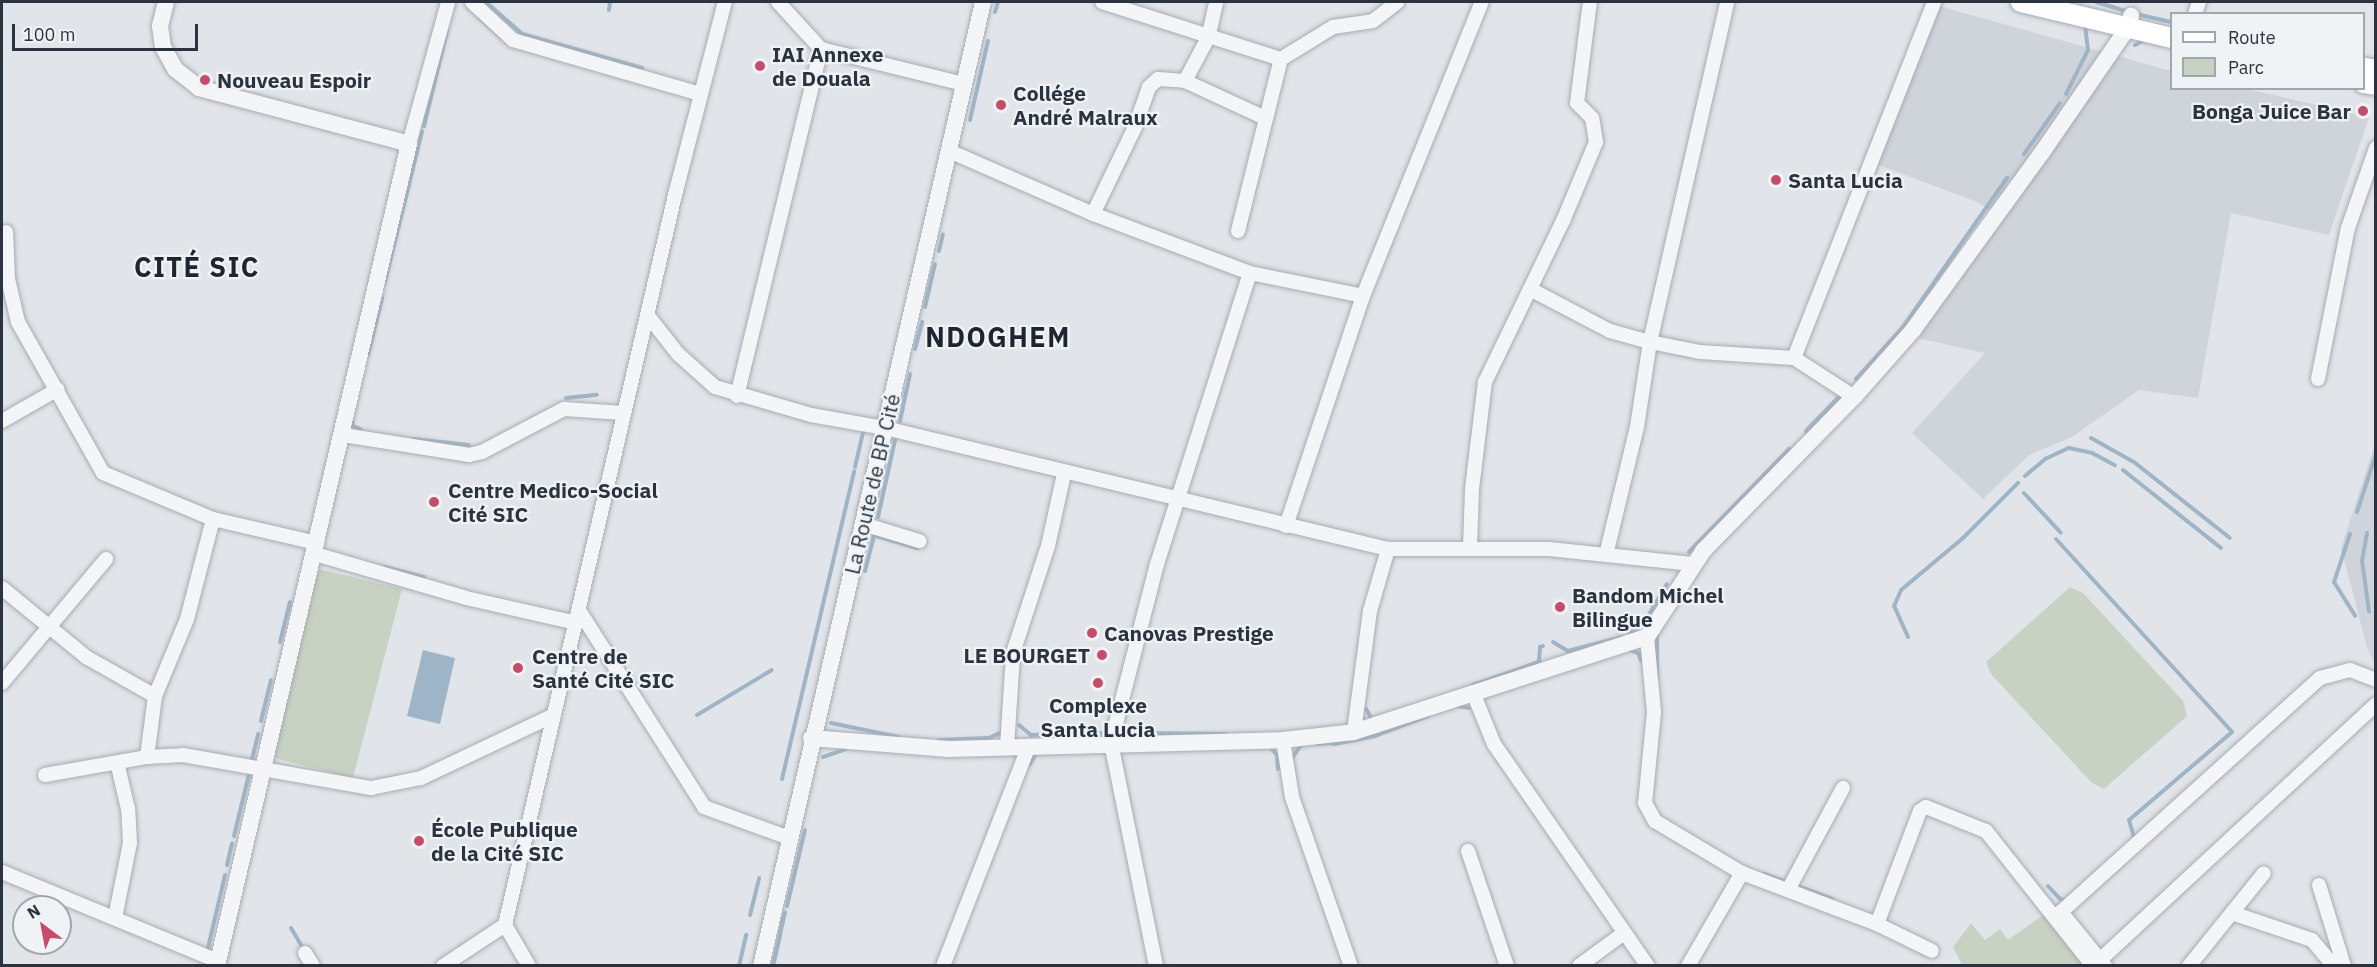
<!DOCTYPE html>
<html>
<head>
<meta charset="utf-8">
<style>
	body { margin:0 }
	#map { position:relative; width:2377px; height:967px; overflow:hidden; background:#e1e5e9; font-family:"IBM Plex Sans",sans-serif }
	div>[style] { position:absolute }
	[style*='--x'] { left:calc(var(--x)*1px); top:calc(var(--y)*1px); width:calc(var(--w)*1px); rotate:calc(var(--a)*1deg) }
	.built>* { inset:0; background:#cfd4db }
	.green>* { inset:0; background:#c8d2c2 }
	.water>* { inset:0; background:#9eb5c7 }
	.stream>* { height:4px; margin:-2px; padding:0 2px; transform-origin:2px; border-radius:2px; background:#9eb5c7 }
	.roads { filter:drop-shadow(0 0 2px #a6acb3) drop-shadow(0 0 2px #a6acb3) }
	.minor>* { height:14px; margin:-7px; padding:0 7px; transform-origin:7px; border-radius:7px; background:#f3f5f7 }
	.tertiary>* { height:16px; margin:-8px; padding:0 8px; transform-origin:8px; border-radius:8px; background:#f3f5f7 }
	.secondary>* { height:20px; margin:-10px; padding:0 10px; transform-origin:10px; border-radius:10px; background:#fff }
	.dots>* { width:16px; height:16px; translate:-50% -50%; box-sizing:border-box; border:3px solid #f0f3f6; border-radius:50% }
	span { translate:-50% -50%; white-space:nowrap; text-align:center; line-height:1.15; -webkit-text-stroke:4.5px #f0f3f6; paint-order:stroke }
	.poi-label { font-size:21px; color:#2a3440; font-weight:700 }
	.left { translate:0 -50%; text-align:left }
	.right { translate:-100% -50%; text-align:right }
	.street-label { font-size:21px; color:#2a3440 }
	.district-label { font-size:27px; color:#1c2531; font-weight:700; letter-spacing:1.5px }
	.frame { position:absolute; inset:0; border:3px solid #2a3440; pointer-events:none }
	.legend { position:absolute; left:2170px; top:12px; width:195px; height:78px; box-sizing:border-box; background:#f0f3f6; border:2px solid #a1a7ad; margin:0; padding:8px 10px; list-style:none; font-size:18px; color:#2a3440 }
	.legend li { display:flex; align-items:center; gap:12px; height:30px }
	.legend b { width:30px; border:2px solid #a1a7ad }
	.north { position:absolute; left:12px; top:895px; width:60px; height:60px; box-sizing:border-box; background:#f0f3f6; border:2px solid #a1a7ad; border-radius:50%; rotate:328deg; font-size:16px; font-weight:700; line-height:24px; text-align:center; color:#2a3440 }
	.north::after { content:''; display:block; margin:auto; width:21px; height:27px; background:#c84c68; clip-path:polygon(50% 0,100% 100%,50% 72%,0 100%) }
	.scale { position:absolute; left:12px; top:24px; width:186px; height:27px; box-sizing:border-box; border:3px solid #2a3440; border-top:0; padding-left:8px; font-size:18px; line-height:21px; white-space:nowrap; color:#2a3440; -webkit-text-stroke:4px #f0f3f6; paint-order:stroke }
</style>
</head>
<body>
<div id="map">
	<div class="built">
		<div style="clip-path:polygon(1939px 6px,2171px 71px,2172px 88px,2247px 89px,2369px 117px,2329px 235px,2231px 213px,2198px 398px,2139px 390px,2072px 437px,2029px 455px,1983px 499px,1912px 433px,1985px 353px,1918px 338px,1996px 214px,1977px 202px,1876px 164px)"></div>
		<div style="clip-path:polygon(2375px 444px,2375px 665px,2367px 647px,2341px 548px)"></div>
	</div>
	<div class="green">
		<div style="clip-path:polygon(319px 569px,402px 589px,353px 778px,270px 757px)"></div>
		<div style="clip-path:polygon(2070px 587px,2083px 593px,2183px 701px,2187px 716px,2104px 789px,2092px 783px,1991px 674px,1986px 662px)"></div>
		<div style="clip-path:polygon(2049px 911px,2091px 965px,1962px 965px,1953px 947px,1971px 923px,1985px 940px,2000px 929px,2008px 940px)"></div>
	</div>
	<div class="water">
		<div style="clip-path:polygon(423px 650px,455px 658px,440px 724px,407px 716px)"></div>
	</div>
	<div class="stream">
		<div style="--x:486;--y:2;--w:48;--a:41.6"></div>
		<div style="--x:522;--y:34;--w:125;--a:15.8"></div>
		<div style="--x:2096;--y:2;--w:30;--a:17"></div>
		<div style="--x:609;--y:10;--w:8;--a:-83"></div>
		<div style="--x:995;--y:12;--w:10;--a:-73"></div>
		<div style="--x:2136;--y:14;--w:37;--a:13"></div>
		<div style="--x:479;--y:17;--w:31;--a:42"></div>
		<div style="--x:2135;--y:45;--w:11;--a:-27"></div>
		<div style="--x:2066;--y:94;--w:49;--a:-63.4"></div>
		<div style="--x:2088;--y:50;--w:25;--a:-97"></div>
		<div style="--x:970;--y:120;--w:81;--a:-77.2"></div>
		<div style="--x:424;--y:126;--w:98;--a:-76.4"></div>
		<div style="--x:2024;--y:154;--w:62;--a:-54.8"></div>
		<div style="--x:939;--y:251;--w:17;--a:-77"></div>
		<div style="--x:385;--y:281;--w:154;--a:-76.1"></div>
		<div style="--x:925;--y:307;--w:44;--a:-76.9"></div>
		<div style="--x:915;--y:349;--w:28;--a:-75"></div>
		<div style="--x:368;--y:355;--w:59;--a:-76.2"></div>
		<div style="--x:1856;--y:379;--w:70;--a:-47.9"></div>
		<div style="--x:1903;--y:327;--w:182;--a:-55.1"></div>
		<div style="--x:566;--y:398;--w:31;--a:-6"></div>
		<div style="--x:352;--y:420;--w:6;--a:81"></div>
		<div style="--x:353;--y:426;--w:8;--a:23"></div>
		<div style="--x:900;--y:421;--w:48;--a:-78"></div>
		<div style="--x:1806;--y:431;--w:47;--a:-45.9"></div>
		<div style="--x:2091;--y:438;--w:49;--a:29.2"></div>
		<div style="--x:2134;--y:462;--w:122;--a:38.4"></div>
		<div style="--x:413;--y:439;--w:56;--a:6.1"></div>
		<div style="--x:855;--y:467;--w:40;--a:-77"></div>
		<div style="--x:2123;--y:470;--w:125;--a:38.5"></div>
		<div style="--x:2025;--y:476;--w:26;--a:-40"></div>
		<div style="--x:2045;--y:459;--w:26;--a:-25"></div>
		<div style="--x:2069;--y:448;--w:24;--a:12"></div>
		<div style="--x:2092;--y:453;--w:26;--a:28"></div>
		<div style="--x:2024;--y:493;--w:54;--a:47.2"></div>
		<div style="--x:2357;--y:512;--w:61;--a:-71.9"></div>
		<div style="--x:878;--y:517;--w:83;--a:-77.5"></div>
		<div style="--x:2367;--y:533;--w:27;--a:100"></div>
		<div style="--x:2362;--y:560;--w:52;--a:82.3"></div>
		<div style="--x:2350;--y:534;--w:51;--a:108.4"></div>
		<div style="--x:2334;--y:582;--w:40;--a:58"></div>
		<div style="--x:877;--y:536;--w:42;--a:16.7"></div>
		<div style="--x:2056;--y:539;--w:261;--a:47.6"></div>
		<div style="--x:2232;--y:732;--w:135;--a:139.5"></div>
		<div style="--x:2129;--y:820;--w:22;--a:74"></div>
		<div style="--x:1689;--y:552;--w:144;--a:-45.8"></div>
		<div style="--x:384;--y:567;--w:41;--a:14"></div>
		<div style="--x:865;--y:571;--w:40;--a:-75.6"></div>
		<div style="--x:1629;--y:634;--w:19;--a:-36"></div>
		<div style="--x:1644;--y:623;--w:45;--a:-59.5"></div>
		<div style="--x:1657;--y:635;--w:43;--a:90"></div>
		<div style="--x:1908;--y:637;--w:34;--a:-114"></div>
		<div style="--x:1894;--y:606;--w:17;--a:-66"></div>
		<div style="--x:1901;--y:590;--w:81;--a:-40"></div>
		<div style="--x:1963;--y:538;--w:78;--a:-45"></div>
		<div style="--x:280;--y:642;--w:41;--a:-76"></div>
		<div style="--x:1553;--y:642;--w:17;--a:31"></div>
		<div style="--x:1568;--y:651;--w:56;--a:-14.5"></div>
		<div style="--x:1630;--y:650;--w:9;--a:21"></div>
		<div style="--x:1638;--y:653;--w:8;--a:67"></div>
		<div style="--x:1473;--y:685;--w:70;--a:-19.2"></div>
		<div style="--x:1539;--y:662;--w:15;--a:-86"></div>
		<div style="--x:1540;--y:647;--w:3;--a:-18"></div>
		<div style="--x:1458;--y:706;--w:11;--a:10"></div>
		<div style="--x:1366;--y:709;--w:14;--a:60"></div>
		<div style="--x:697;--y:715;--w:87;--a:-31"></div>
		<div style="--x:261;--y:721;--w:42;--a:-76.3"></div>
		<div style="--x:831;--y:723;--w:69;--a:11.6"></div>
		<div style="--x:1019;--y:725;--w:16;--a:40"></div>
		<div style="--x:1031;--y:735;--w:80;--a:-1.4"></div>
		<div style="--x:1125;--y:733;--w:101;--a:0.6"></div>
		<div style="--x:939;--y:740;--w:50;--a:-2.3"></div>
		<div style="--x:989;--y:738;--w:17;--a:-25"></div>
		<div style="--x:1317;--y:744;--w:15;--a:-4"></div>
		<div style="--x:1334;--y:744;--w:42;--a:-11"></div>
		<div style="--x:1375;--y:736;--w:57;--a:-20.7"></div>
		<div style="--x:1269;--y:746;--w:12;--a:48"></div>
		<div style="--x:1277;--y:755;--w:14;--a:86"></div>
		<div style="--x:823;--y:757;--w:24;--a:-19"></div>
		<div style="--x:1292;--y:758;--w:16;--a:-55"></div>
		<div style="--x:251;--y:763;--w:30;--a:-76"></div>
		<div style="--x:1030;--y:764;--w:14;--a:-60"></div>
		<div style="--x:782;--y:779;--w:316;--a:-76.8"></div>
		<div style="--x:234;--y:836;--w:68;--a:-76.4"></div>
		<div style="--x:227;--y:865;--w:22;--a:-77"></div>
		<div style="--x:1764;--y:874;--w:27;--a:20"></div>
		<div style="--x:1797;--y:886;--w:37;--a:20"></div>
		<div style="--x:2048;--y:886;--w:18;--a:47"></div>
		<div style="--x:2060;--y:899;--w:8;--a:14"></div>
		<div style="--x:787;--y:906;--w:78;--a:-76.7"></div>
		<div style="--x:750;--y:915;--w:38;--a:-76"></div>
		<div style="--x:291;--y:928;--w:12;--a:59"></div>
		<div style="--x:780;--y:934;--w:22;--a:-77"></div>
		<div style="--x:298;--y:940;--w:12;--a:59"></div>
		<div style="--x:207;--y:952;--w:79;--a:-76.8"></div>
		<div style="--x:739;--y:966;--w:32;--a:-77"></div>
		<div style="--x:773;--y:966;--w:31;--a:-77"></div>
	</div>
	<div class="roads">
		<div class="minor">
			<div style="--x:472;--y:2;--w:56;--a:42.8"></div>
			<div style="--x:513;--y:40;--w:195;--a:16.1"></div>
			<div style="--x:778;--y:2;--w:64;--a:47.5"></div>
			<div style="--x:821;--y:49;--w:147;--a:13.8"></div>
			<div style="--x:1102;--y:2;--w:188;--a:17.7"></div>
			<div style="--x:2195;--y:14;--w:13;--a:-72"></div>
			<div style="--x:1185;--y:81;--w:49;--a:-61.9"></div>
			<div style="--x:1208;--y:38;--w:37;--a:-77"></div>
			<div style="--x:409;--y:144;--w:147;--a:-74.6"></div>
			<div style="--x:949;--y:151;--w:157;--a:23.6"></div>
			<div style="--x:1093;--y:214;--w:168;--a:20.6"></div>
			<div style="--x:1250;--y:273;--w:115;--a:11.5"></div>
			<div style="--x:1093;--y:214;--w:97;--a:-64.2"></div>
			<div style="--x:1135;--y:127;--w:42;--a:-70.7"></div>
			<div style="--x:1149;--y:87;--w:12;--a:-42"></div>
			<div style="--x:1158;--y:79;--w:27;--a:4"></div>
			<div style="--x:1185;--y:81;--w:88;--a:24.8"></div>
			<div style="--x:1238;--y:231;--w:177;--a:-76"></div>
			<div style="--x:1281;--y:59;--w:61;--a:-31.6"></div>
			<div style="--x:1333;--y:27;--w:40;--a:-8.5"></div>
			<div style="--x:1373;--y:21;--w:31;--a:-38"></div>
			<div style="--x:6;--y:232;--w:47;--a:87.6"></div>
			<div style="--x:8;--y:279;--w:44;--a:76.9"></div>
			<div style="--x:18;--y:322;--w:173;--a:60.6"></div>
			<div style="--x:103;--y:473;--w:119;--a:22.7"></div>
			<div style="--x:213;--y:519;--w:107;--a:13"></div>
			<div style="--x:1530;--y:289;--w:90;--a:27.7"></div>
			<div style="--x:1610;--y:331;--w:41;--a:15.4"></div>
			<div style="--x:1650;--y:342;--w:51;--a:11.3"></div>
			<div style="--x:1700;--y:352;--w:94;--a:3.7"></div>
			<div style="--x:1794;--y:358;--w:72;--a:33"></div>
			<div style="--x:649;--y:317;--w:47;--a:51.9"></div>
			<div style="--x:678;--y:354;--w:50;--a:41.7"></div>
			<div style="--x:715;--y:387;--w:100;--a:16.3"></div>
			<div style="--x:811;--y:415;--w:75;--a:10"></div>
			<div style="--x:885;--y:428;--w:517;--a:13.53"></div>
			<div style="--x:1388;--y:549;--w:161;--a:0"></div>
			<div style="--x:1549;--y:549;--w:144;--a:6"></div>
			<div style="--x:1794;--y:358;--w:383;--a:-68.5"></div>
			<div style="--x:2318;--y:379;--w:154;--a:-78.8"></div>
			<div style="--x:2348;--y:228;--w:85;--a:-70.7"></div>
			<div style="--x:737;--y:396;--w:357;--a:-76.4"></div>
			<div style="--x:2;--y:421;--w:64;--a:-29.7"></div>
			<div style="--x:343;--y:435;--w:128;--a:9"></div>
			<div style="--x:469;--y:455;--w:13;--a:-13"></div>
			<div style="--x:482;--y:452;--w:93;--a:-27.7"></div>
			<div style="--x:564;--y:409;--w:59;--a:3.9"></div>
			<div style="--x:863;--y:524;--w:59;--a:16.9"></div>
			<div style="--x:1286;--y:526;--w:243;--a:-71.5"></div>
			<div style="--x:1363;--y:296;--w:317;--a:-68"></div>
			<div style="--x:1470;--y:547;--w:58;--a:-88"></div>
			<div style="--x:1472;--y:489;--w:108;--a:-83.1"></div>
			<div style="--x:1485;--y:382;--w:179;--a:-64.2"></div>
			<div style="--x:1563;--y:221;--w:86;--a:-67.3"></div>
			<div style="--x:1596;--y:142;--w:24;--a:-99"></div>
			<div style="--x:1592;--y:118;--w:21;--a:-135"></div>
			<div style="--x:1577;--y:103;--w:102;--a:-82.7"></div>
			<div style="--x:315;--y:554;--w:157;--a:16.2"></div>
			<div style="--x:466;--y:598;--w:114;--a:12.7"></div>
			<div style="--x:1606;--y:555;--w:132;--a:-76.4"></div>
			<div style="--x:1637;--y:427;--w:86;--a:-81.3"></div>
			<div style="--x:1650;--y:342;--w:349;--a:-77.2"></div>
			<div style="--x:2;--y:588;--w:109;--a:39.4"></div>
			<div style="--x:86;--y:657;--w:79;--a:29.5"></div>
			<div style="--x:580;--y:612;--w:231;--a:57.5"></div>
			<div style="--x:704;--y:807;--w:90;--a:20"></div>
			<div style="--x:1647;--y:637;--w:75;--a:84.7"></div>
			<div style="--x:1654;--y:712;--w:91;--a:95.6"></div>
			<div style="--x:1645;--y:803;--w:21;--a:61"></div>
			<div style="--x:1655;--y:821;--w:101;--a:30.9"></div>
			<div style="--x:1742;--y:873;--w:144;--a:20.7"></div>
			<div style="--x:1877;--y:924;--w:61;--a:26.1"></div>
			<div style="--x:2;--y:683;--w:162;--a:-50"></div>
			<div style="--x:1474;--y:695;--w:53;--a:67.8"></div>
			<div style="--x:1494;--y:744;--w:270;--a:55.3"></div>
			<div style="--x:1354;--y:732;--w:122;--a:-82.5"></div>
			<div style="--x:1370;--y:611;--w:65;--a:-73.8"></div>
			<div style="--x:1283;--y:740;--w:58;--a:81"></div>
			<div style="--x:1292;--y:797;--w:179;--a:70.8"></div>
			<div style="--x:1007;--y:747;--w:94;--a:-86.3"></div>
			<div style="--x:1013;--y:653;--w:113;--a:-71.9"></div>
			<div style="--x:1048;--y:546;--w:74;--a:-77.5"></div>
			<div style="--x:147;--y:757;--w:62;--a:-82.5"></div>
			<div style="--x:155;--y:696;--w:83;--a:-67.4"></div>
			<div style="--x:187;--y:619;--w:103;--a:-75.4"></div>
			<div style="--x:45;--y:775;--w:104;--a:-10"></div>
			<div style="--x:147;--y:757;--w:36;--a:-3"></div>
			<div style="--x:183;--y:755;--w:191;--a:10"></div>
			<div style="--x:371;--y:788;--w:51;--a:-11.3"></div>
			<div style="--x:421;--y:778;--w:147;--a:-25.3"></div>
			<div style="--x:1468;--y:851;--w:121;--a:71.3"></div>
			<div style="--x:2;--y:872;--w:234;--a:22.4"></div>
			<div style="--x:2319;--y:885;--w:85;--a:72.8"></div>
			<div style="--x:1788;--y:890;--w:116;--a:-61.7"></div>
			<div style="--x:2232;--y:913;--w:84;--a:18.6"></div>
			<div style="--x:2312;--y:940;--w:34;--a:50"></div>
			<div style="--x:115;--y:918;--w:76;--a:-78.7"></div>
			<div style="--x:130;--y:843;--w:34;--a:-93"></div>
			<div style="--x:128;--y:809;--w:48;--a:-103.2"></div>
			<div style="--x:1877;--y:924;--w:121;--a:-69.2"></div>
			<div style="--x:1920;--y:811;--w:7;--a:-34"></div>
			<div style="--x:1926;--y:807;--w:65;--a:21.8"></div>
			<div style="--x:1986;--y:831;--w:172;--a:51.6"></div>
			<div style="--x:505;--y:925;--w:48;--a:59.7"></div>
			<div style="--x:305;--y:953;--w:15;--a:58"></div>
			<div style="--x:2101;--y:959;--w:375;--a:-42.8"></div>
			<div style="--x:443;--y:966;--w:74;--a:-33.5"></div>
			<div style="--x:505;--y:925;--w:754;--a:-76.89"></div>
			<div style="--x:676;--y:191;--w:195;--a:-75.5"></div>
			<div style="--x:943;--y:966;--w:234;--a:-68.7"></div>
			<div style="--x:1156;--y:966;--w:227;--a:-101.4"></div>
			<div style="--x:1111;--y:743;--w:185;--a:-75.6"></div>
			<div style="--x:1157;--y:564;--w:305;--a:-72.3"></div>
			<div style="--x:1579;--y:966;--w:56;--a:-36.3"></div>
			<div style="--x:1688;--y:966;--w:108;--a:-59.9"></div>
			<div style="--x:2105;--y:966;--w:70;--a:-129.2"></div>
			<div style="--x:2061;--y:912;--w:349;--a:-42.1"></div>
			<div style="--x:2320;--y:678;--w:31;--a:-15"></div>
			<div style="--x:2350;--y:670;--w:28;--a:21"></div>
			<div style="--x:2189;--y:966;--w:119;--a:-51.1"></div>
		</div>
		<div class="tertiary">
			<div style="--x:166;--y:2;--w:25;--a:104"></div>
			<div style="--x:160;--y:26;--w:21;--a:82"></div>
			<div style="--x:163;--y:47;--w:25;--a:61"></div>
			<div style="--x:175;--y:69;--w:31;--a:38"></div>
			<div style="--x:199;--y:88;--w:217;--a:14.9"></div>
			<div style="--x:409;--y:144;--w:844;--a:103.15"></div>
			<div style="--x:811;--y:738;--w:138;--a:4.6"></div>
			<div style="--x:949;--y:749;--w:334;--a:-1.5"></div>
			<div style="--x:1283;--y:740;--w:71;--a:-6.4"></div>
			<div style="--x:1354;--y:732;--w:308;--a:-18"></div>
			<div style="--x:1647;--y:637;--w:103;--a:-56.9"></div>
			<div style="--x:1703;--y:551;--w:216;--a:-45.6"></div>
			<div style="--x:1854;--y:397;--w:89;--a:-48.6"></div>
			<div style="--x:1913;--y:330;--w:218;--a:-54"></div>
			<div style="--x:2041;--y:154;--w:152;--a:-55.5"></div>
			<div style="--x:2127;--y:29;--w:14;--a:-73"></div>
			<div style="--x:761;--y:966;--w:989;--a:-77.03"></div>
		</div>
		<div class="secondary">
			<div style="--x:2021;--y:2;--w:155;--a:13.4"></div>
			<div style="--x:2364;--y:68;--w:12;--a:9"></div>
			<div style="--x:2364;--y:83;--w:12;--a:9"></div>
		</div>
	</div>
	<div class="dots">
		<div style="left:760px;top:66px;background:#c84c68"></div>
		<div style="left:205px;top:80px;background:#c84c68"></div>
		<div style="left:1001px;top:105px;background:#c84c68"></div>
		<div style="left:2363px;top:111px;background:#c84c68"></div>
		<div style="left:1776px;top:180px;background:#c84c68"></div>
		<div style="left:434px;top:502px;background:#c84c68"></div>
		<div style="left:1560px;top:607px;background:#c84c68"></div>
		<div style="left:1092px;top:633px;background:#c84c68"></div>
		<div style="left:1102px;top:655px;background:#c84c68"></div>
		<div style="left:518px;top:668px;background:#c84c68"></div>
		<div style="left:1098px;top:683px;background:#c84c68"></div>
		<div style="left:419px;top:841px;background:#c84c68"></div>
	</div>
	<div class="poi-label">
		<span class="left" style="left:772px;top:66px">IAI Annexe<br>de Douala</span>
		<span class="left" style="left:217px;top:80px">Nouveau Espoir</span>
		<span class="left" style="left:1013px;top:105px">Collége<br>André Malraux</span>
		<span class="right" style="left:2351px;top:111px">Bonga Juice Bar</span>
		<span class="left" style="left:1788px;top:180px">Santa Lucia</span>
		<span class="left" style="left:448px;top:502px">Centre Medico-Social<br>Cité SIC</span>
		<span class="left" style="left:1572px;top:607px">Bandom Michel<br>Bilingue</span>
		<span class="left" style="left:1104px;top:633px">Canovas Prestige</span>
		<span class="right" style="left:1090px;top:655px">LE BOURGET</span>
		<span class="left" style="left:532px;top:668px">Centre de<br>Santé Cité SIC</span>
		<span style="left:1098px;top:717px">Complexe<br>Santa Lucia</span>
		<span class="left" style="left:431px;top:841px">École Publique<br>de la Cité SIC</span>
	</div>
	<div class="street-label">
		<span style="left:872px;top:484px;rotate:-77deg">La Route de BP Cité</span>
	</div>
	<div class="district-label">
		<span style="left:197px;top:267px">CITÉ SIC</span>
		<span style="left:998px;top:337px">NDOGHEM</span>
	</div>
	<div class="frame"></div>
	<ul class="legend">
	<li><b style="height:8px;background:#fff"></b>Route</li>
	<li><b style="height:16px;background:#c8d2c2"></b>Parc</li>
	</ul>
	<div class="north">N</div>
	<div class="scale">100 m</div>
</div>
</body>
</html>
